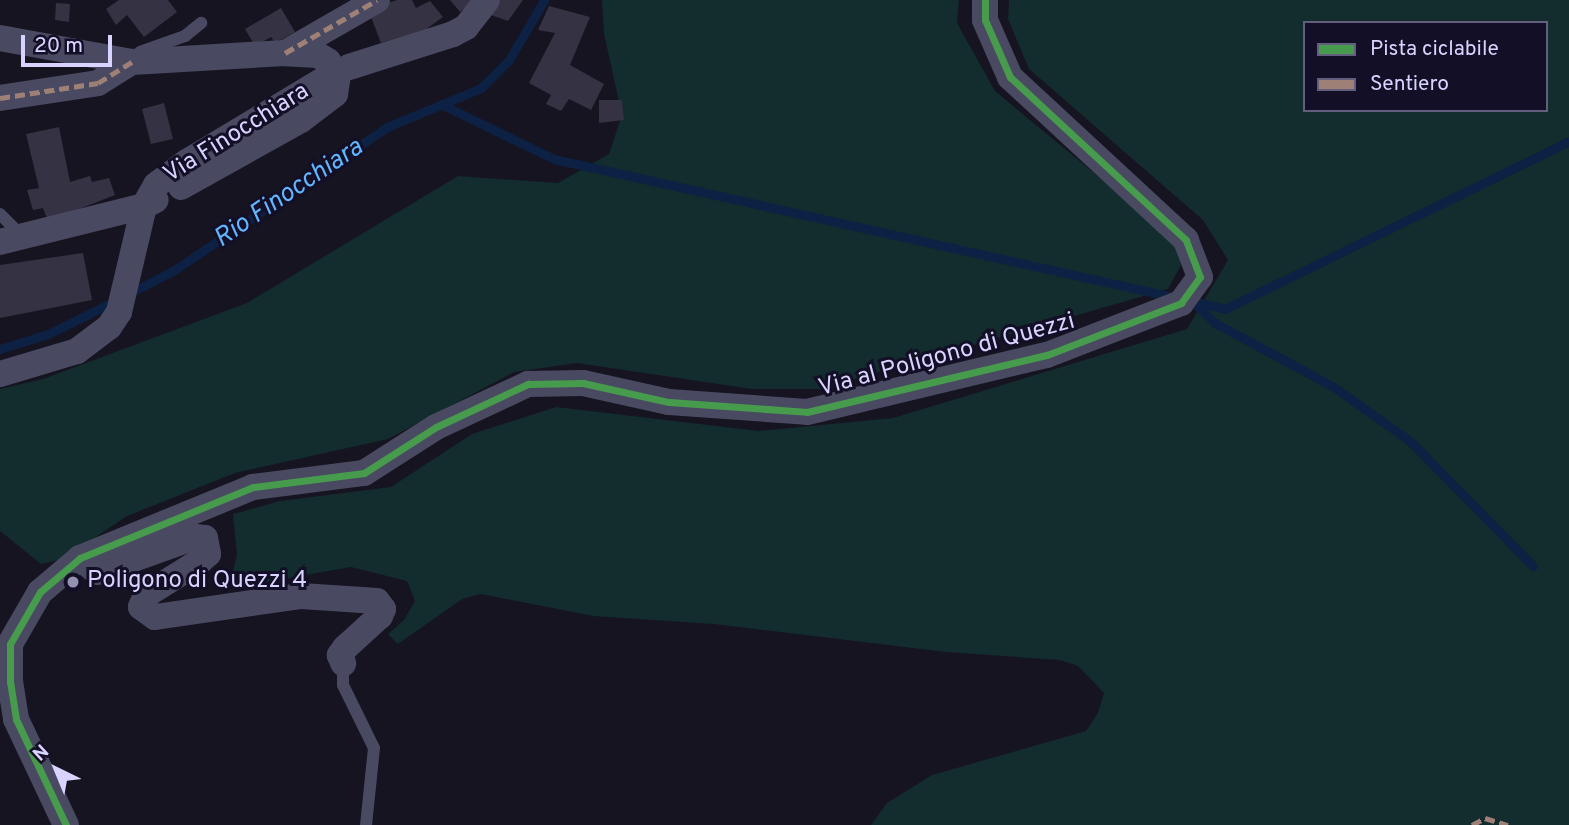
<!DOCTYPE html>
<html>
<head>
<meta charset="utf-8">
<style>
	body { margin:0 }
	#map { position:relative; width:1569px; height:825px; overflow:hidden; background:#161421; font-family:Overpass,sans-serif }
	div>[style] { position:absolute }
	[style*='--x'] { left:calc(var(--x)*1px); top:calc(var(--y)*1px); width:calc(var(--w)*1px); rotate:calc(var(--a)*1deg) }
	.green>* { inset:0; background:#132c2d }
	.stream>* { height:9px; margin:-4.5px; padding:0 4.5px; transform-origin:4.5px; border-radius:4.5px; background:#0d2144 }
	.building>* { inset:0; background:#343243 }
	.lane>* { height:12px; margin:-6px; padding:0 6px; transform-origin:6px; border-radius:6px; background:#4a4962 }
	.street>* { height:26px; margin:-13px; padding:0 13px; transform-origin:13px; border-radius:13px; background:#4a4962 }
	.street-bridge>* { height:26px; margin:-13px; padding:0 13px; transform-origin:13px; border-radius:13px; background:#4a4962 }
	.quiet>* { height:5px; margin-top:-2.5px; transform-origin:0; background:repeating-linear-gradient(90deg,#9e8076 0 10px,transparent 0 15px) }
	.cycleway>* { height:7px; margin:-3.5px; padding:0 3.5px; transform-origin:3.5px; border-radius:3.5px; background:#469c4c }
	.dots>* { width:19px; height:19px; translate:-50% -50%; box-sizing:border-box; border:4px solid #130f26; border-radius:50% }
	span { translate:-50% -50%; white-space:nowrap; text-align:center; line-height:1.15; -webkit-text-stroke:6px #130f26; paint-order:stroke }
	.street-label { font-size:24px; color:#d9d4ff }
	.poi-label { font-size:24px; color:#d9d4ff }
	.left { translate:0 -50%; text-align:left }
	.water-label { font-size:26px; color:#62b6ff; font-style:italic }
	.legend { position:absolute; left:1303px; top:21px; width:245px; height:91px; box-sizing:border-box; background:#130f26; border:2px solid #625e7d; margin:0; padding:9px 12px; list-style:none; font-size:21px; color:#d9d4ff }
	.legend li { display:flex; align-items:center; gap:14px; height:35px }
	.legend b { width:35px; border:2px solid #625e7d }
	.north { position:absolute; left:21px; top:734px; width:70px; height:70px; -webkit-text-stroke:5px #130f26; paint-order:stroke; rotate:317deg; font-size:19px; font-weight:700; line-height:28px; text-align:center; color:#d9d4ff }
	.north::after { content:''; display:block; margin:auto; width:24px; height:32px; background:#d9d4ff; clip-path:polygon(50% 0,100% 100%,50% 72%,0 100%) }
	.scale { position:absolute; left:21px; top:35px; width:91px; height:32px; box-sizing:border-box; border:4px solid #d9d4ff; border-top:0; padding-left:9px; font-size:21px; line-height:24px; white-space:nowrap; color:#d9d4ff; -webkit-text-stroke:5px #130f26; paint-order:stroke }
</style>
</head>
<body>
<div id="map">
	<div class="green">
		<div style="clip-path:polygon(602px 0,959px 0,957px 23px,995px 91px,1175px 240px,1181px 265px,1168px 289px,820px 389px,752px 389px,577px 363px,514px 372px,388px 439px,235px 473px,127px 516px,63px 559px,41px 564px,0 531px,0 389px,43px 379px,247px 303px,458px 176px,558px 183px,609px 154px,622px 115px,604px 34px)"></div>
		<div style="clip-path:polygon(evenodd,1009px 0,1569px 0,1569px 825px,871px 825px,887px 803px,932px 775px,1086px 731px,1098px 713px,1104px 693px,1078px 666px,1060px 660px,946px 652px,714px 624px,593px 616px,481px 594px,462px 599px,398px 644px,388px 634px,404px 620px,415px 601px,407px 581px,351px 567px,249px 585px,232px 575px,237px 555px,233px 514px,280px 501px,391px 487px,472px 434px,556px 407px,759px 431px,893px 418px,1187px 329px,1228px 260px,1203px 220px,1029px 69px,1008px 19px,1009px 0,1305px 23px,1546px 23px,1546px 110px,1305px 110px,1305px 23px)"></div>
	</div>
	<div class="stream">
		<div style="--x:441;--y:104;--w:126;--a:26"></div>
		<div style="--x:554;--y:159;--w:634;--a:12.57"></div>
		<div style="--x:128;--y:294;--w:51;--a:-27.1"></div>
		<div style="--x:173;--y:271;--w:258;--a:-33.9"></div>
		<div style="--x:387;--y:127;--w:102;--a:-22.5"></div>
		<div style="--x:481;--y:88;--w:40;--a:-45"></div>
		<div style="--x:509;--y:60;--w:69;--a:-59.7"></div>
		<div style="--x:1187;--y:300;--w:39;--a:13"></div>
		<div style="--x:1225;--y:309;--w:383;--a:-26"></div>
		<div style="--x:1192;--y:301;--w:32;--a:44"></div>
		<div style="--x:1215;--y:323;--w:135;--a:28.3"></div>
		<div style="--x:1334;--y:387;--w:95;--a:35.5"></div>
		<div style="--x:1411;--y:442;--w:174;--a:45.5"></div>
		<div style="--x:0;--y:349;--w:50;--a:-17.4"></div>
		<div style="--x:48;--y:334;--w:75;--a:-26.2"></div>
	</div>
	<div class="building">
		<div style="clip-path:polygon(119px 0,168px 0,177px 12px,144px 37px,127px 15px,116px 25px,106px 9px)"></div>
		<div style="clip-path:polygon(397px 0,412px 0,416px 8px,430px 1px,443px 17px,425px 30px,381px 43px,368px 9px)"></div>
		<div style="clip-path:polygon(450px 0,474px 0,460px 12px)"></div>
		<div style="clip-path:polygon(495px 0,523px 0,508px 21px,485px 13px)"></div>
		<div style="clip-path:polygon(56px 3px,70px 4px,69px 22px,55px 20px)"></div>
		<div style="clip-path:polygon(549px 6px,590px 17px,570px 65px,604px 84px,591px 110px,569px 99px,561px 111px,546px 104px,551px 95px,529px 83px,555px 33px,538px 30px)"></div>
		<div style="clip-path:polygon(281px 8px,295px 32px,275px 43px,271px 37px,255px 46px,245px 29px)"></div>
		<div style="clip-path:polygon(599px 100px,622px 100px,624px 120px,599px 123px)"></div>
		<div style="clip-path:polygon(164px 103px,173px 139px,151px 144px,142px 109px)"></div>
		<div style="clip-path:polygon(59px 127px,70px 182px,90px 176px,92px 182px,109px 178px,115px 195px,48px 221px,43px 208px,33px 210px,27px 190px,39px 188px,26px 134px)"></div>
		<div style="clip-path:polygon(83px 253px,92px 300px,0 318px,0 265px)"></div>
	</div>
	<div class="lane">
		<div style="--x:140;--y:52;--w:48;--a:-19.6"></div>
		<div style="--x:185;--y:36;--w:21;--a:-39"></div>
		<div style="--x:0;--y:214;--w:31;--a:45"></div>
		<div style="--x:343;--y:663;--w:22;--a:90"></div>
		<div style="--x:343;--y:685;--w:70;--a:63.8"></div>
		<div style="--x:374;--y:748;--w:77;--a:95.9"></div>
	</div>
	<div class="street">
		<div style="--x:0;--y:38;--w:134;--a:10.3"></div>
		<div style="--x:132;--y:62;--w:153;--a:-3.4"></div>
		<div style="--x:285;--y:53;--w:106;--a:-29.9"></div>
		<div style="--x:349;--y:67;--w:109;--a:-17.6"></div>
		<div style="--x:453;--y:34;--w:15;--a:-28"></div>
		<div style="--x:466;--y:27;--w:34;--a:-52"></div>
		<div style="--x:0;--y:98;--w:99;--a:-8.7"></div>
		<div style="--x:98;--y:83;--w:40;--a:-32"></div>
		<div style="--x:0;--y:242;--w:148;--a:-14"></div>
		<div style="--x:144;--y:206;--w:24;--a:-60"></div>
		<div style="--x:156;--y:185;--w:39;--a:-37"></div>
		<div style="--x:187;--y:162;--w:159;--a:-31.1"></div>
		<div style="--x:0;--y:374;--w:80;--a:-16.6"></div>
		<div style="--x:77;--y:351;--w:40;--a:-37"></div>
		<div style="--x:109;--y:327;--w:18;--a:-56"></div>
		<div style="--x:119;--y:312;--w:109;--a:-76.7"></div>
		<div style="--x:144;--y:206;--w:13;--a:-27"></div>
		<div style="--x:80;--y:558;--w:22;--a:39"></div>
		<div style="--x:97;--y:572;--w:104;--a:-19.7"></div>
		<div style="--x:195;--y:537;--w:10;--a:6"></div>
		<div style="--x:205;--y:538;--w:16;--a:79"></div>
		<div style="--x:208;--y:554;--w:11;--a:139"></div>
		<div style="--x:200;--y:561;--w:64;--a:147.8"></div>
		<div style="--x:146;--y:595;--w:13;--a:113"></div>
		<div style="--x:141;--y:607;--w:17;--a:36"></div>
		<div style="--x:155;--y:617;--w:148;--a:-8.2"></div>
		<div style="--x:301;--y:596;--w:76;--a:3.8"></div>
		<div style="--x:377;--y:601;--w:10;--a:53"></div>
		<div style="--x:383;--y:609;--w:8;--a:113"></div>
		<div style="--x:380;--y:616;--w:47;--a:137.6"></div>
		<div style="--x:345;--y:648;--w:9;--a:126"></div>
		<div style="--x:340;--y:655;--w:9;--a:69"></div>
		<div style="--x:66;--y:825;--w:117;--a:-115.3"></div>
		<div style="--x:16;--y:719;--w:37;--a:-99"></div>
		<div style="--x:10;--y:682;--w:38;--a:-90"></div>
		<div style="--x:10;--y:644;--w:60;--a:-60"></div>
		<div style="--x:40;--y:592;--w:52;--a:-40.4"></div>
		<div style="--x:80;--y:558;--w:187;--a:-22.3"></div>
		<div style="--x:253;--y:487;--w:112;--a:-7.2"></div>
		<div style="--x:364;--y:473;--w:85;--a:-32.6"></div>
		<div style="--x:436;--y:427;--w:102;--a:-25.1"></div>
		<div style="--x:528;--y:384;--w:55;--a:-1"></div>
		<div style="--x:583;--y:383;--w:88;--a:12.5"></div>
		<div style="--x:669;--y:402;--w:138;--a:4.1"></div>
		<div style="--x:807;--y:412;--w:247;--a:-13.4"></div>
		<div style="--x:1047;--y:355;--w:144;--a:-21.2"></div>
		<div style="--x:1181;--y:303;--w:32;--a:-54"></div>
		<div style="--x:1200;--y:277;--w:40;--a:-111"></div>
		<div style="--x:1186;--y:240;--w:240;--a:-137.2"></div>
		<div style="--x:1010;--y:77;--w:62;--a:-113.7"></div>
		<div style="--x:985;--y:20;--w:20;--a:-90"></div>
	</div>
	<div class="street-bridge">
		<div style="--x:181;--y:187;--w:137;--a:-29.2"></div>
		<div style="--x:301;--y:120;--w:43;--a:-37.4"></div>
		<div style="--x:335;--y:94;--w:19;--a:-81"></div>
		<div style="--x:338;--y:75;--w:17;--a:-126"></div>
		<div style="--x:328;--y:61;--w:12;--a:-149"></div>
		<div style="--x:318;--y:55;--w:33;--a:-177"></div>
	</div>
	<div class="quiet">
		<div style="--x:285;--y:53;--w:106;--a:-29.9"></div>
		<div style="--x:0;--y:98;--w:99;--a:-8.7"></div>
		<div style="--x:98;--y:83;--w:40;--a:-32"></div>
		<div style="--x:1472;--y:825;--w:15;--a:-28"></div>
		<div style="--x:1485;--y:818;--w:24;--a:17"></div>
	</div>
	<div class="cycleway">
		<div style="--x:66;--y:825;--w:117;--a:-115.3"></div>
		<div style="--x:16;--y:719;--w:37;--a:-99"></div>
		<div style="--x:10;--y:682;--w:38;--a:-90"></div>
		<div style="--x:10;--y:644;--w:60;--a:-60"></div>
		<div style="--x:40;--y:592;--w:52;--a:-40.4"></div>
		<div style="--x:80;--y:558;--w:187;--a:-22.3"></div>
		<div style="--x:253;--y:487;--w:112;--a:-7.2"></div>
		<div style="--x:364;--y:473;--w:85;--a:-32.6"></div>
		<div style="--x:436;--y:427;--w:102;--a:-25.1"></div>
		<div style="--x:528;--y:384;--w:55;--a:-1"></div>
		<div style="--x:583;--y:383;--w:88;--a:12.5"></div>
		<div style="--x:669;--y:402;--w:138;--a:4.1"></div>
		<div style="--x:807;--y:412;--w:247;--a:-13.4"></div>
		<div style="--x:1047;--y:355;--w:144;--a:-21.2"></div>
		<div style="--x:1181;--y:303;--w:32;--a:-54"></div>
		<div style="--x:1200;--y:277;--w:40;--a:-111"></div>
		<div style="--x:1186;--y:240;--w:240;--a:-137.2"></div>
		<div style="--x:1010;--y:77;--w:62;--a:-113.7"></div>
		<div style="--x:985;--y:20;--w:20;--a:-90"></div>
	</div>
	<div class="dots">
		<div style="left:73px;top:582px;background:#9591b1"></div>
	</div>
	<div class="street-label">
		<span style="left:237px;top:134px;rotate:-32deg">Via Finocchiara</span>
		<span style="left:947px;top:356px;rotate:-15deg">Via al Poligono di Quezzi</span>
	</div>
	<div class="poi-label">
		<span class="left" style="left:87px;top:582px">Poligono di Quezzi 4</span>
	</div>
	<div class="water-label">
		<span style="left:289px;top:194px;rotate:-34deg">Rio Finocchiara</span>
	</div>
	<ul class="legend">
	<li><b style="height:9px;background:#469c4c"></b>Pista ciclabile</li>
	<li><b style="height:9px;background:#9e8076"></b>Sentiero</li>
	</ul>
	<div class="north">N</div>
	<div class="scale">20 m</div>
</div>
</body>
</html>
